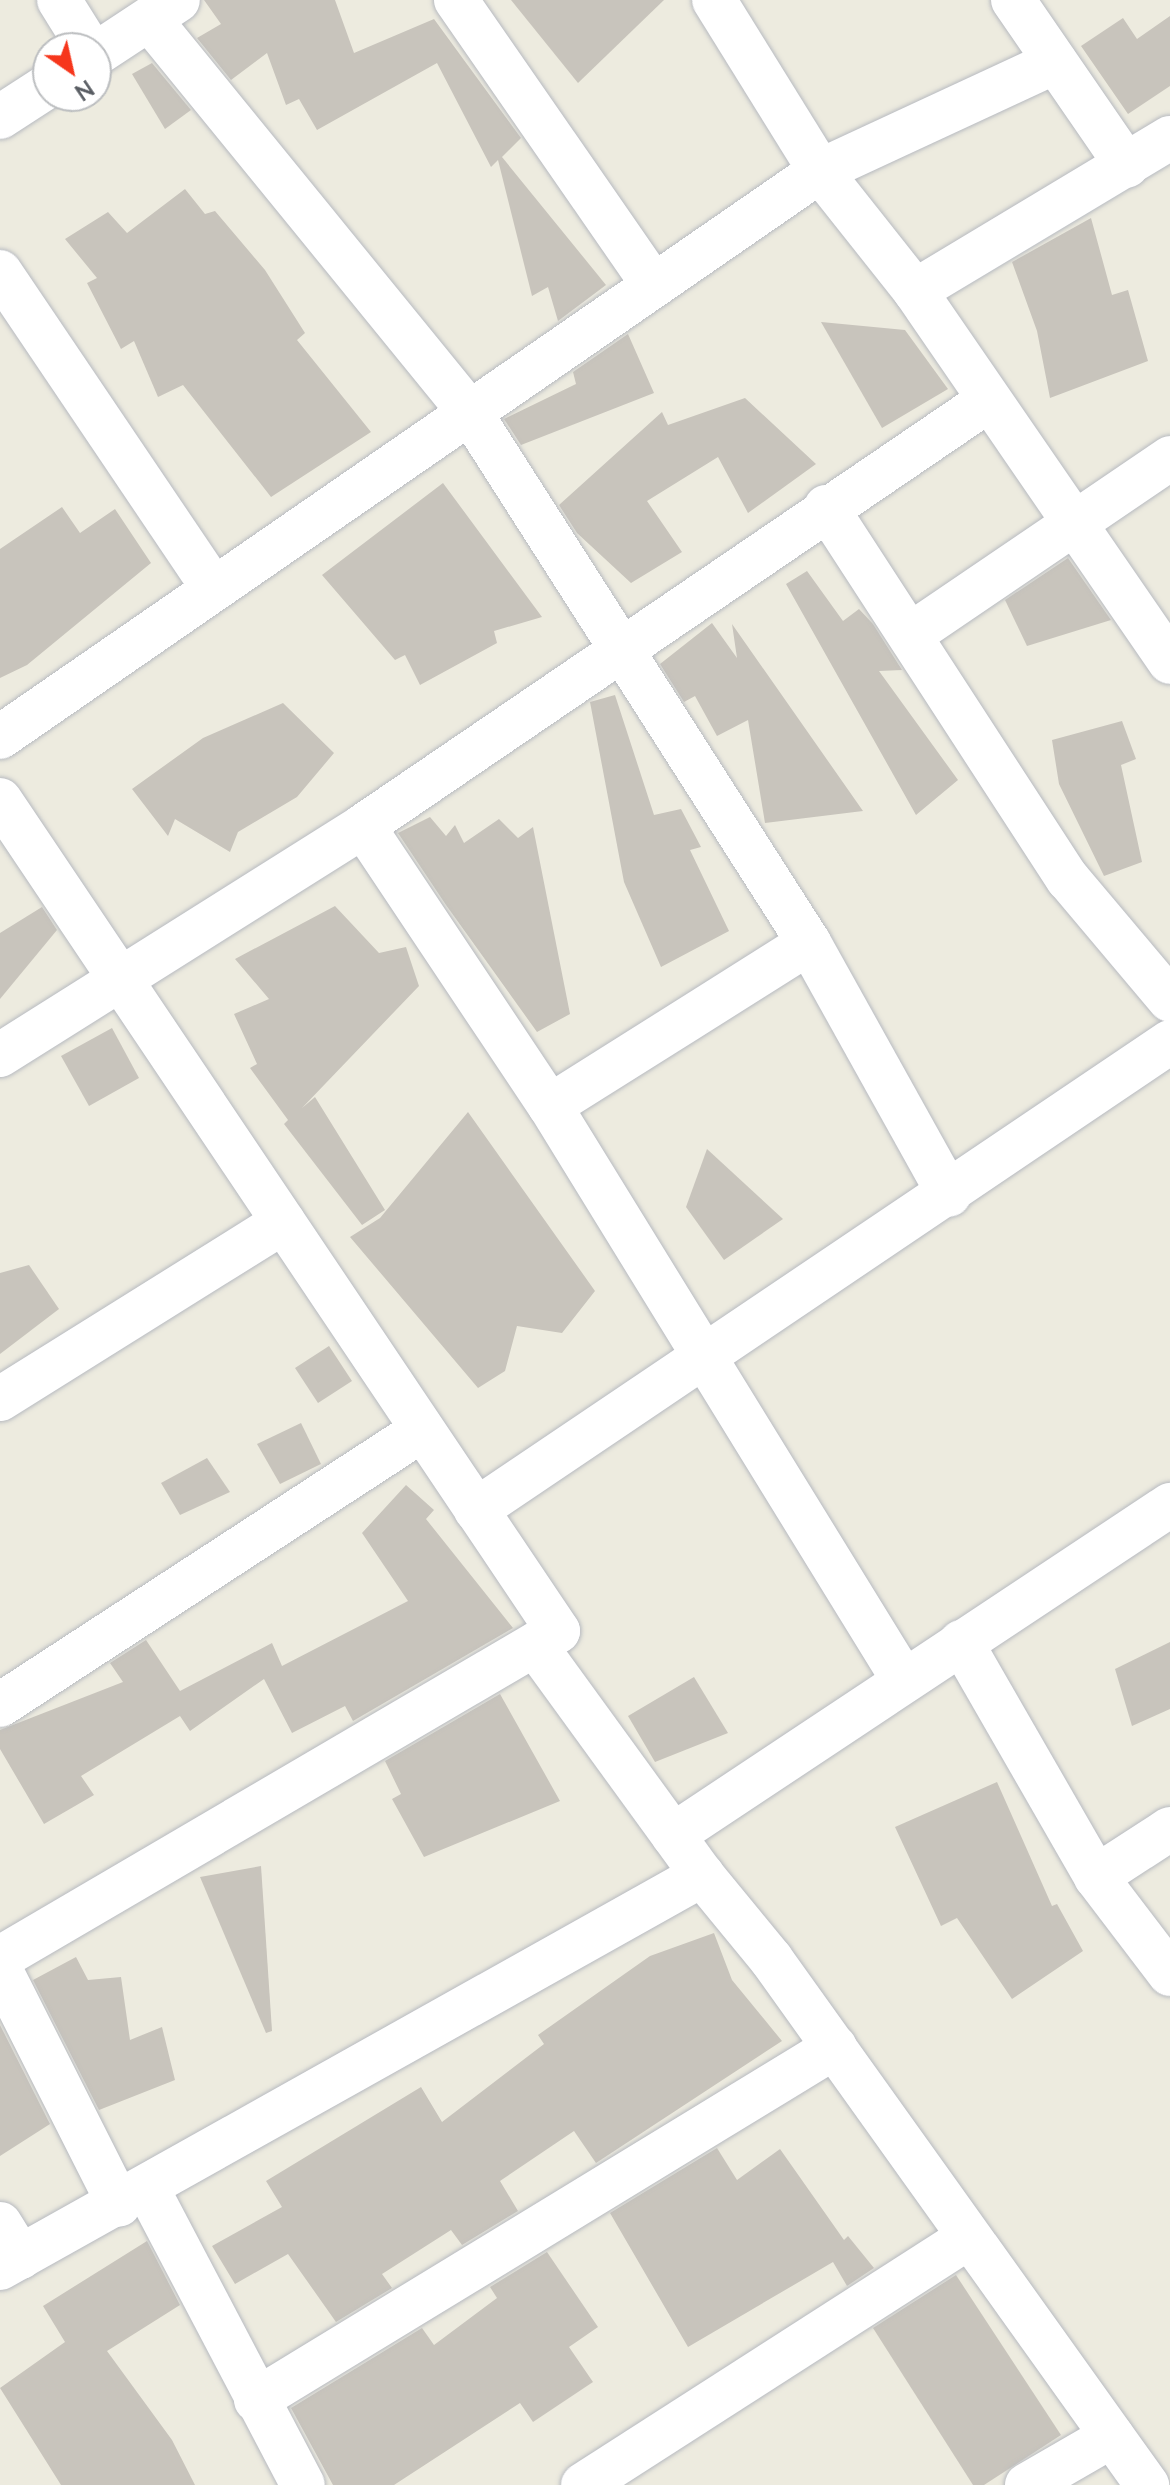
<!DOCTYPE html>
<html>
<head>
<meta charset="utf-8">
<style>
	body { margin:0 }
	#map { position:relative; width:1170px; height:2485px; overflow:hidden; background:#edebdf; font-family:Lato,sans-serif }
	div>[style] { position:absolute }
	[style*='--x'] { left:calc(var(--x)*1px); top:calc(var(--y)*1px); width:calc(var(--w)*1px); rotate:calc(var(--a)*1deg) }
	.building>* { inset:0; background:#c8c4bc }
	.roads { filter:drop-shadow(0 0 2px #b7bac0) drop-shadow(0 0 2px #b7bac0) }
	.minor>* { height:44px; margin:-22px; padding:0 22px; transform-origin:22px; border-radius:22px; background:#fff }
	span { translate:-50% -50%; white-space:nowrap; text-align:center; line-height:1.15; -webkit-text-stroke:6px #fff; paint-order:stroke }
	.north { position:absolute; left:32px; top:32px; width:80px; height:80px; box-sizing:border-box; background:#fff; border:2px solid #bcbec0; border-radius:50%; rotate:146deg; font-size:22px; font-weight:700; line-height:32px; text-align:center; color:#585c62 }
	.north::after { content:''; display:block; margin:auto; width:28px; height:36px; background:#f6361c; clip-path:polygon(50% 0,100% 100%,50% 72%,0 100%) }
</style>
</head>
<body>
<div id="map">
	<div class="building">
		<div style="clip-path:polygon(204px 0,335px 0,354px 53px,434px 19px,521px 138px,502px 157px,606px 285px,558px 321px,548px 287px,532px 296px,498px 160px,491px 167px,437px 63px,317px 130px,299px 99px,286px 105px,267px 53px,231px 80px,197px 38px,221px 24px)"></div>
		<div style="clip-path:polygon(511px 0,664px 0,578px 83px)"></div>
		<div style="clip-path:polygon(1170px 16px,1170px 86px,1128px 114px,1081px 46px,1123px 18px,1137px 39px)"></div>
		<div style="clip-path:polygon(152px 63px,191px 110px,165px 129px,132px 74px)"></div>
		<div style="clip-path:polygon(185px 189px,205px 214px,215px 211px,265px 270px,305px 333px,297px 340px,371px 432px,271px 497px,183px 385px,158px 397px,134px 341px,121px 349px,87px 283px,97px 278px,65px 239px,108px 212px,127px 233px)"></div>
		<div style="clip-path:polygon(1091px 218px,1112px 295px,1128px 290px,1148px 361px,1050px 398px,1037px 331px,1012px 262px)"></div>
		<div style="clip-path:polygon(821px 322px,905px 330px,948px 389px,882px 428px)"></div>
		<div style="clip-path:polygon(628px 334px,654px 393px,521px 445px,504px 419px,576px 384px,573px 372px)"></div>
		<div style="clip-path:polygon(745px 398px,816px 464px,748px 513px,718px 457px,647px 501px,682px 552px,631px 583px,577px 533px,559px 505px,662px 412px,668px 425px)"></div>
		<div style="clip-path:polygon(443px 483px,542px 617px,494px 631px,497px 643px,420px 685px,405px 655px,395px 660px,322px 575px)"></div>
		<div style="clip-path:polygon(62px 507px,80px 533px,115px 509px,151px 563px,27px 665px,0 678px,0 549px)"></div>
		<div style="clip-path:polygon(1068px 558px,1111px 620px,1027px 646px,1005px 600px)"></div>
		<div style="clip-path:polygon(807px 571px,843px 621px,859px 609px,873px 624px,902px 670px,879px 671px,958px 780px,916px 815px,786px 584px)"></div>
		<div style="clip-path:polygon(712px 623px,737px 658px,732px 624px,863px 811px,765px 823px,748px 720px,717px 736px,695px 696px,684px 702px,660px 664px)"></div>
		<div style="clip-path:polygon(615px 695px,654px 815px,681px 809px,701px 847px,690px 850px,729px 931px,661px 967px,624px 882px,590px 702px)"></div>
		<div style="clip-path:polygon(283px 703px,334px 753px,297px 797px,238px 832px,230px 852px,175px 819px,168px 836px,132px 789px,203px 738px)"></div>
		<div style="clip-path:polygon(1122px 721px,1136px 759px,1121px 765px,1142px 862px,1104px 876px,1059px 784px,1052px 740px)"></div>
		<div style="clip-path:polygon(430px 817px,446px 836px,455px 825px,464px 843px,499px 819px,518px 838px,533px 827px,570px 1014px,537px 1032px,446px 905px,398px 833px)"></div>
		<div style="clip-path:polygon(335px 906px,379px 953px,406px 947px,419px 986px,302px 1108px,315px 1097px,385px 1210px,362px 1225px,284px 1124px,288px 1120px,250px 1068px,257px 1064px,234px 1014px,269px 999px,235px 959px)"></div>
		<div style="clip-path:polygon(42px 907px,57px 930px,0 999px,0 933px)"></div>
		<div style="clip-path:polygon(112px 1028px,139px 1078px,89px 1106px,61px 1056px)"></div>
		<div style="clip-path:polygon(468px 1112px,595px 1291px,562px 1333px,517px 1326px,505px 1371px,478px 1388px,350px 1237px,380px 1218px)"></div>
		<div style="clip-path:polygon(707px 1149px,783px 1219px,724px 1260px,686px 1207px)"></div>
		<div style="clip-path:polygon(29px 1265px,59px 1309px,0 1354px,0 1273px)"></div>
		<div style="clip-path:polygon(329px 1346px,352px 1381px,318px 1403px,295px 1368px)"></div>
		<div style="clip-path:polygon(301px 1423px,321px 1464px,280px 1484px,257px 1444px)"></div>
		<div style="clip-path:polygon(207px 1458px,230px 1492px,180px 1515px,161px 1483px)"></div>
		<div style="clip-path:polygon(406px 1485px,434px 1510px,426px 1519px,513px 1628px,353px 1721px,345px 1706px,292px 1733px,264px 1679px,190px 1731px,180px 1716px,81px 1776px,94px 1795px,44px 1824px,0 1749px,0 1730px,123px 1682px,110px 1663px,146px 1640px,180px 1691px,272px 1643px,282px 1666px,408px 1601px,362px 1533px)"></div>
		<div style="clip-path:polygon(1170px 1642px,1170px 1709px,1132px 1726px,1115px 1669px)"></div>
		<div style="clip-path:polygon(694px 1677px,728px 1733px,655px 1762px,628px 1716px)"></div>
		<div style="clip-path:polygon(500px 1694px,560px 1801px,424px 1857px,392px 1799px,401px 1794px,385px 1761px)"></div>
		<div style="clip-path:polygon(997px 1782px,1052px 1906px,1057px 1904px,1083px 1951px,1012px 1999px,957px 1918px,941px 1926px,895px 1827px)"></div>
		<div style="clip-path:polygon(261px 1866px,272px 2031px,266px 2033px,200px 1877px)"></div>
		<div style="clip-path:polygon(714px 1933px,732px 1980px,782px 2041px,596px 2163px,574px 2131px,500px 2181px,518px 2211px,462px 2245px,451px 2230px,382px 2274px,392px 2288px,336px 2322px,288px 2254px,235px 2284px,212px 2246px,282px 2207px,266px 2181px,421px 2087px,442px 2122px,544px 2044px,538px 2035px,650px 1956px)"></div>
		<div style="clip-path:polygon(76px 1957px,88px 1980px,121px 1977px,130px 2040px,162px 2027px,175px 2080px,99px 2110px,33px 1980px)"></div>
		<div style="clip-path:polygon(0 2025px,50px 2124px,0 2156px)"></div>
		<div style="clip-path:polygon(717px 2148px,737px 2180px,780px 2149px,844px 2240px,848px 2236px,874px 2268px,847px 2286px,833px 2262px,688px 2347px,610px 2213px)"></div>
		<div style="clip-path:polygon(147px 2241px,180px 2305px,107px 2351px,172px 2440px,195px 2485px,61px 2485px,0 2388px,65px 2342px,43px 2306px)"></div>
		<div style="clip-path:polygon(547px 2252px,598px 2327px,569px 2347px,593px 2382px,533px 2422px,520px 2403px,394px 2485px,333px 2485px,291px 2408px,422px 2328px,434px 2345px,497px 2298px,490px 2287px)"></div>
		<div style="clip-path:polygon(956px 2275px,1061px 2435px,984px 2485px,973px 2485px,873px 2328px)"></div>
	</div>
	<div class="roads">
		<div class="minor">
			<div style="--x:59;--y:0;--w:57;--a:58"></div>
			<div style="--x:456;--y:0;--w:346;--a:55.3"></div>
			<div style="--x:714;--y:0;--w:201;--a:58.2"></div>
			<div style="--x:820;--y:171;--w:153;--a:51.6"></div>
			<div style="--x:915;--y:291;--w:450;--a:55.5"></div>
			<div style="--x:1013;--y:0;--w:201;--a:55.5"></div>
			<div style="--x:150;--y:20;--w:508;--a:50.83"></div>
			<div style="--x:471;--y:414;--w:628;--a:57.42"></div>
			<div style="--x:809;--y:943;--w:288;--a:60.9"></div>
			<div style="--x:96;--y:54;--w:98;--a:-33.4"></div>
			<div style="--x:0;--y:117;--w:57;--a:-32.9"></div>
			<div style="--x:0;--y:272;--w:381;--a:56"></div>
			<div style="--x:915;--y:291;--w:297;--a:-31"></div>
			<div style="--x:826;--y:507;--w:444;--a:57"></div>
			<div style="--x:1068;--y:879;--w:158;--a:49.9"></div>
			<div style="--x:910;--y:635;--w:315;--a:-34.2"></div>
			<div style="--x:0;--y:737;--w:996;--a:-34.62"></div>
			<div style="--x:820;--y:171;--w:259;--a:-24.9"></div>
			<div style="--x:0;--y:800;--w:1001;--a:56.12"></div>
			<div style="--x:558;--y:1631;--w:647;--a:149.63"></div>
			<div style="--x:363;--y:826;--w:337;--a:56.3"></div>
			<div style="--x:550;--y:1106;--w:675;--a:58.38"></div>
			<div style="--x:0;--y:1055;--w:429;--a:-32.2"></div>
			<div style="--x:363;--y:826;--w:757;--a:-34.24"></div>
			<div style="--x:550;--y:1106;--w:306;--a:-32.2"></div>
			<div style="--x:0;--y:1399;--w:334;--a:-32"></div>
			<div style="--x:476;--y:1510;--w:837;--a:-33.99"></div>
			<div style="--x:961;--y:1642;--w:271;--a:60.1"></div>
			<div style="--x:1096;--y:1877;--w:122;--a:52.7"></div>
			<div style="--x:535;--y:1645;--w:284;--a:54"></div>
			<div style="--x:702;--y:1875;--w:109;--a:50.6"></div>
			<div style="--x:771;--y:1959;--w:647;--a:54.44"></div>
			<div style="--x:0;--y:1705;--w:504;--a:-33.09"></div>
			<div style="--x:673;--y:1835;--w:597;--a:-33.58"></div>
			<div style="--x:1096;--y:1877;--w:88;--a:-33"></div>
			<div style="--x:0;--y:1969;--w:264;--a:63.2"></div>
			<div style="--x:148;--y:2190;--w:333;--a:62.3"></div>
			<div style="--x:0;--y:2224;--w:39;--a:58"></div>
			<div style="--x:0;--y:2268;--w:805;--a:-29.24"></div>
			<div style="--x:256;--y:2400;--w:678;--a:-31.37"></div>
			<div style="--x:583;--y:2485;--w:455;--a:-32.7"></div>
			<div style="--x:1027;--y:2485;--w:98;--a:-30"></div>
		</div>
	</div>
	<div class="north">N</div>
</div>
</body>
</html>
